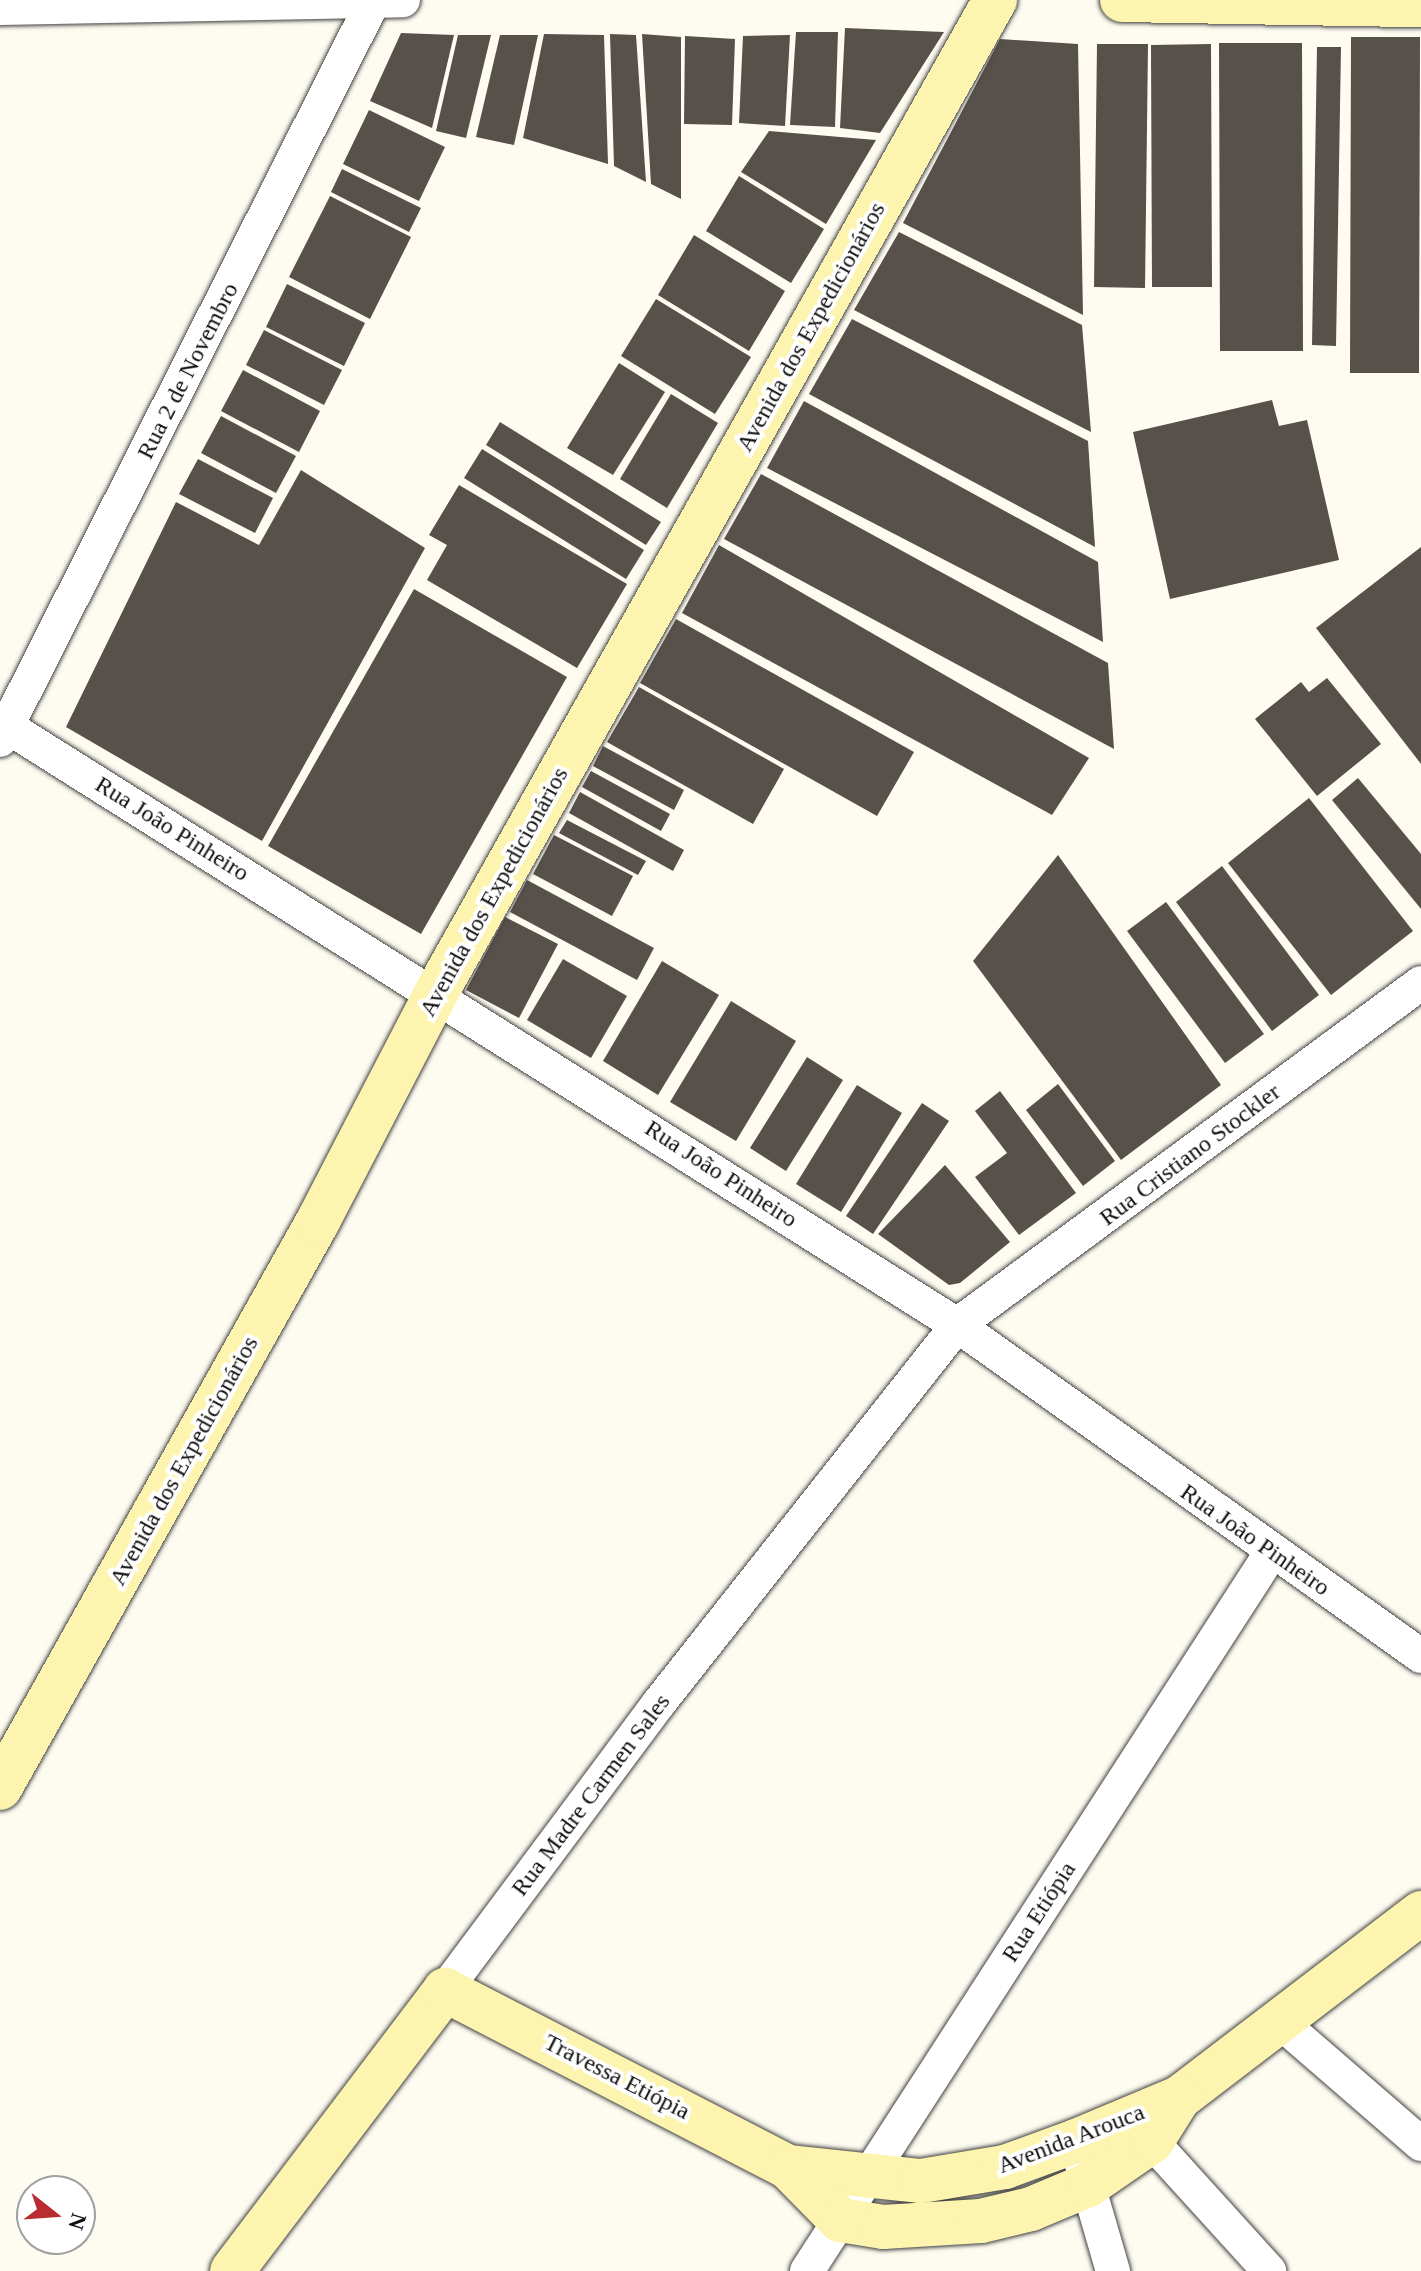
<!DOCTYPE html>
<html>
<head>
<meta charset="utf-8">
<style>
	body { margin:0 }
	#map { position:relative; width:1421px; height:2271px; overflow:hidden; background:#fefcf1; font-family:Georgia,serif }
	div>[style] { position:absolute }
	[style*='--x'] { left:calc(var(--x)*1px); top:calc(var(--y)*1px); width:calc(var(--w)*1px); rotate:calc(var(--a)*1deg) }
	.building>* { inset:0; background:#57504b }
	.roads { filter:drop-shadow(0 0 2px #424242) drop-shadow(0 0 2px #424242) }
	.street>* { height:34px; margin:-17px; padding:0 17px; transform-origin:17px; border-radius:17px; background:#fff }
	.secondary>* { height:44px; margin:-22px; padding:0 22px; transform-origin:22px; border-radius:22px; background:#fcf4af }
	span { translate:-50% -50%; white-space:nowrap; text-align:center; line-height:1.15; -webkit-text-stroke:8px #fff; paint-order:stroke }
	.street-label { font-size:24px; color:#0f0f0f }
	.north { position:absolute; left:16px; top:2175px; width:80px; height:80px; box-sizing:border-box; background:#fff; border:2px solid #9f9f9f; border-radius:50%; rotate:107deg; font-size:22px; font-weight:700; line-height:32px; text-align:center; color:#0f0f0f }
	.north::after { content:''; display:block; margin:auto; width:28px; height:36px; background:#ba2c30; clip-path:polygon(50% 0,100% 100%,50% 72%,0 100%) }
</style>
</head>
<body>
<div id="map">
	<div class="building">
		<div style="clip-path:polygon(845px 28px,944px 32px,880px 133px,840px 128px)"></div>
		<div style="clip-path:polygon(796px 32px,838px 32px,835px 127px,790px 125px)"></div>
		<div style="clip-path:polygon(401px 33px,454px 35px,432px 128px,370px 101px)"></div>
		<div style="clip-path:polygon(544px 34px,604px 35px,608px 164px,523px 138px)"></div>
		<div style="clip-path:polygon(610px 34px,636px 35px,646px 182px,614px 166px)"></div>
		<div style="clip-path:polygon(642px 34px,681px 37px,681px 199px,651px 184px)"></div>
		<div style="clip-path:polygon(458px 35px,491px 35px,466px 138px,436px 131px)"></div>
		<div style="clip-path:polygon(500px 35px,538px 35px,514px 145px,476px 137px)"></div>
		<div style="clip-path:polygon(790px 35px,785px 126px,739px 123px,743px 36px)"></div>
		<div style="clip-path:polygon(685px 36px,735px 39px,732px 125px,684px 124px)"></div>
		<div style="clip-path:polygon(1351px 37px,1420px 37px,1419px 373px,1350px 373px)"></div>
		<div style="clip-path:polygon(1000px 39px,1078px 44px,1083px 315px,903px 223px)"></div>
		<div style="clip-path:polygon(1219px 43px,1302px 43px,1303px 351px,1220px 351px)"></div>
		<div style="clip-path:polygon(1097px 44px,1148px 44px,1145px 288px,1094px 287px)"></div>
		<div style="clip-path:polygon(1211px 44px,1212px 287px,1152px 287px,1151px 45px)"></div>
		<div style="clip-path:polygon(1317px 47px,1341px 47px,1336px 346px,1312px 345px)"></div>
		<div style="clip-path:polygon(369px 110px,445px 147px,419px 201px,343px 164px)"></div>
		<div style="clip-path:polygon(769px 131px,876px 140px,826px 224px,741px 172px)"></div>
		<div style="clip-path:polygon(342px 169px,421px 208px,409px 232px,331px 192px)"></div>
		<div style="clip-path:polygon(739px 176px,824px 229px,791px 283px,706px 231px)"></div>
		<div style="clip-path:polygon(330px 196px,411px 237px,370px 319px,289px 277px)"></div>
		<div style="clip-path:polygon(899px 232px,1082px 325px,1091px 432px,854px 310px)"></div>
		<div style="clip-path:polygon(694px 235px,785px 291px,749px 351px,658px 295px)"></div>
		<div style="clip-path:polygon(287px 284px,365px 323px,344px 366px,266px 327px)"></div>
		<div style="clip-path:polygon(656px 299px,751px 357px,715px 414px,621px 356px)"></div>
		<div style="clip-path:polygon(852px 319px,1088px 441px,1095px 547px,809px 394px)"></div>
		<div style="clip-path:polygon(264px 330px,342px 370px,324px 405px,246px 365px)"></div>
		<div style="clip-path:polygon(619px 363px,665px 392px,613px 475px,567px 448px)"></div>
		<div style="clip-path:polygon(243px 370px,320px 411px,299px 452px,221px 411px)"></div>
		<div style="clip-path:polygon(671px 394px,718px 423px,667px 508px,620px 479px)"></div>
		<div style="clip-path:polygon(1272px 400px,1279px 426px,1307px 420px,1339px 560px,1170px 599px,1133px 432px)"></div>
		<div style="clip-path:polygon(804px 401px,1098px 562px,1103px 642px,767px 468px)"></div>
		<div style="clip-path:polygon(221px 416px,296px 456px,276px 493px,201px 453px)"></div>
		<div style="clip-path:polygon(500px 422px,661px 522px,646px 545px,486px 445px)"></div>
		<div style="clip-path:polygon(482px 449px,644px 550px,626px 579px,464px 478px)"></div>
		<div style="clip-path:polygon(198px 459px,273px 498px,255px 533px,179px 494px)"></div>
		<div style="clip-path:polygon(301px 470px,425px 548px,262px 841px,66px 727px,176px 502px,259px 545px)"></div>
		<div style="clip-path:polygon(761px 474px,1108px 663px,1114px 749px,724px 539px)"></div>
		<div style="clip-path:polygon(459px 485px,627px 584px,577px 668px,427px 580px,447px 545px,429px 535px)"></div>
		<div style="clip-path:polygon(719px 545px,1089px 758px,1052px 815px,682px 613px)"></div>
		<div style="clip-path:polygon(1421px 547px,1421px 764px,1316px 628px)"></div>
		<div style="clip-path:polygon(414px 589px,567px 677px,421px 934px,268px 846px)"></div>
		<div style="clip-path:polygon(676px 619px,914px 752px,877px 816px,640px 683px)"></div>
		<div style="clip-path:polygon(1327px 678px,1381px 744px,1317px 796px,1255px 719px,1301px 682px,1309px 692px)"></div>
		<div style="clip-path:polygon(639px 687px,784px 769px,753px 824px,607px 742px)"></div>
		<div style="clip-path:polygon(603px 746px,684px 790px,674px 810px,593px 766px)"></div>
		<div style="clip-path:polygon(591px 771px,670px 814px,661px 831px,582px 787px)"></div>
		<div style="clip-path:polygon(1358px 778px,1421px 854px,1421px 909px,1332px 800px)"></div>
		<div style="clip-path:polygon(580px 792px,684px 850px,673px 871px,569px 813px)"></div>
		<div style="clip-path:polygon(1309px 798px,1413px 931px,1331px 995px,1228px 863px)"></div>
		<div style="clip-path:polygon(567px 820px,646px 861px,638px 875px,559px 833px)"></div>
		<div style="clip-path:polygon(554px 835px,633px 876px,612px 916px,533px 874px)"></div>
		<div style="clip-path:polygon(1058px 855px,1221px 1085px,1121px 1160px,973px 961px)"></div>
		<div style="clip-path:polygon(1222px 866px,1319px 995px,1272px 1031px,1176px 902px)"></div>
		<div style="clip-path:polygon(527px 880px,654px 948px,637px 980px,510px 912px)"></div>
		<div style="clip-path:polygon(1166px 902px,1264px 1034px,1225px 1063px,1127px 931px)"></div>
		<div style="clip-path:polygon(505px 917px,558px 944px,519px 1018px,466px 990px)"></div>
		<div style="clip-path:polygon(563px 959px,627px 996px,591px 1058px,527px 1020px)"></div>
		<div style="clip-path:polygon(662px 961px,719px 995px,658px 1095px,603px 1061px)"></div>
		<div style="clip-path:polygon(731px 1001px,796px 1041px,736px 1141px,670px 1102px)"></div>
		<div style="clip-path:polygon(807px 1057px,843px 1080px,786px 1171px,750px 1148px)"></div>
		<div style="clip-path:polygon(1058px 1084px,1115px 1161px,1083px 1186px,1026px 1110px)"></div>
		<div style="clip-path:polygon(857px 1085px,902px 1113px,841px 1212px,796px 1184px)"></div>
		<div style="clip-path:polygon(1000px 1091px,1076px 1193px,1019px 1235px,975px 1177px,1007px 1153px,975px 1111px)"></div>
		<div style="clip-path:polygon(922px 1103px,949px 1121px,873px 1234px,846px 1216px)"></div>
		<div style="clip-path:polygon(945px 1165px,1010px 1242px,960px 1283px,949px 1285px,878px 1234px)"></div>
	</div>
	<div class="roads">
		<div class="street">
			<div style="--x:0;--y:8;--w:403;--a:-1.1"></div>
			<div style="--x:0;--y:722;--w:1131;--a:32.21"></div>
			<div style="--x:957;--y:1325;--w:570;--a:35.5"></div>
			<div style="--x:0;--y:740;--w:829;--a:-63.19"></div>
			<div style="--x:445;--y:1990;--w:358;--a:-53.3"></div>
			<div style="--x:659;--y:1703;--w:481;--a:-51.7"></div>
			<div style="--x:957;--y:1325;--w:576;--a:-36.39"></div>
			<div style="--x:1279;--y:2021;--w:188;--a:40.9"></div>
			<div style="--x:1135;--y:2123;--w:200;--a:47.8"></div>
			<div style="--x:1081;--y:2161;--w:115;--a:73.8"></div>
			<div style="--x:807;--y:2271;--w:855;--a:-57.13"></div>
		</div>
		<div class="secondary">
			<div style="--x:1122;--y:0;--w:299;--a:1"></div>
			<div style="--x:0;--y:1788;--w:650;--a:-60.71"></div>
			<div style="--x:318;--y:1221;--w:257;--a:-62.6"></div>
			<div style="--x:436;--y:993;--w:1140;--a:-60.62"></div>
			<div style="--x:788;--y:2167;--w:134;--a:6"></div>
			<div style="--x:921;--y:2181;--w:85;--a:-9.5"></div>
			<div style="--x:1005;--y:2167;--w:76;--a:-20.1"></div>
			<div style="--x:1076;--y:2141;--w:112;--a:-22.7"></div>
			<div style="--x:1179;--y:2098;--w:305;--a:-37.4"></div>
			<div style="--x:232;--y:2271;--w:353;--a:-52.8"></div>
			<div style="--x:445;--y:1990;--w:386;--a:27.3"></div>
			<div style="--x:788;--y:2167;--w:74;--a:45.5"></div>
			<div style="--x:840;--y:2220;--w:44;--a:9.2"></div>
			<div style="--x:883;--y:2227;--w:98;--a:-3.5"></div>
			<div style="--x:981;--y:2221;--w:51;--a:-13.5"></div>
			<div style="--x:1031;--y:2209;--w:62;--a:-22.8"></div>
			<div style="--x:1088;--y:2185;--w:78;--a:-34.5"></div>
			<div style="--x:1152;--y:2141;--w:51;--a:-57.9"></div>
		</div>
	</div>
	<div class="street-label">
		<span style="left:811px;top:327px;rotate:-61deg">Avenida dos Expedicionários</span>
		<span style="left:188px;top:371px;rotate:-63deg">Rua 2 de Novembro</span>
		<span style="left:172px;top:829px;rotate:32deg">Rua João Pinheiro</span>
		<span style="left:494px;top:892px;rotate:-61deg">Avenida dos Expedicionários</span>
		<span style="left:1190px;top:1155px;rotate:-37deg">Rua Cristiano Stockler</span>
		<span style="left:721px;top:1174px;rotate:33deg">Rua João Pinheiro</span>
		<span style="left:184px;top:1461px;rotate:-61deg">Avenida dos Expedicionários</span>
		<span style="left:1255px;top:1540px;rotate:35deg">Rua João Pinheiro</span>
		<span style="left:591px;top:1795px;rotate:-53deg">Rua Madre Carmen Sales</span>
		<span style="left:1039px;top:1912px;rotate:-57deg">Rua Etiópia</span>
		<span style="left:617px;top:2077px;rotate:27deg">Travessa Etiópia</span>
		<span style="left:1071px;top:2139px;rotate:-21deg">Avenida Arouca</span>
	</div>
	<div class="north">N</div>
</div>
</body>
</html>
